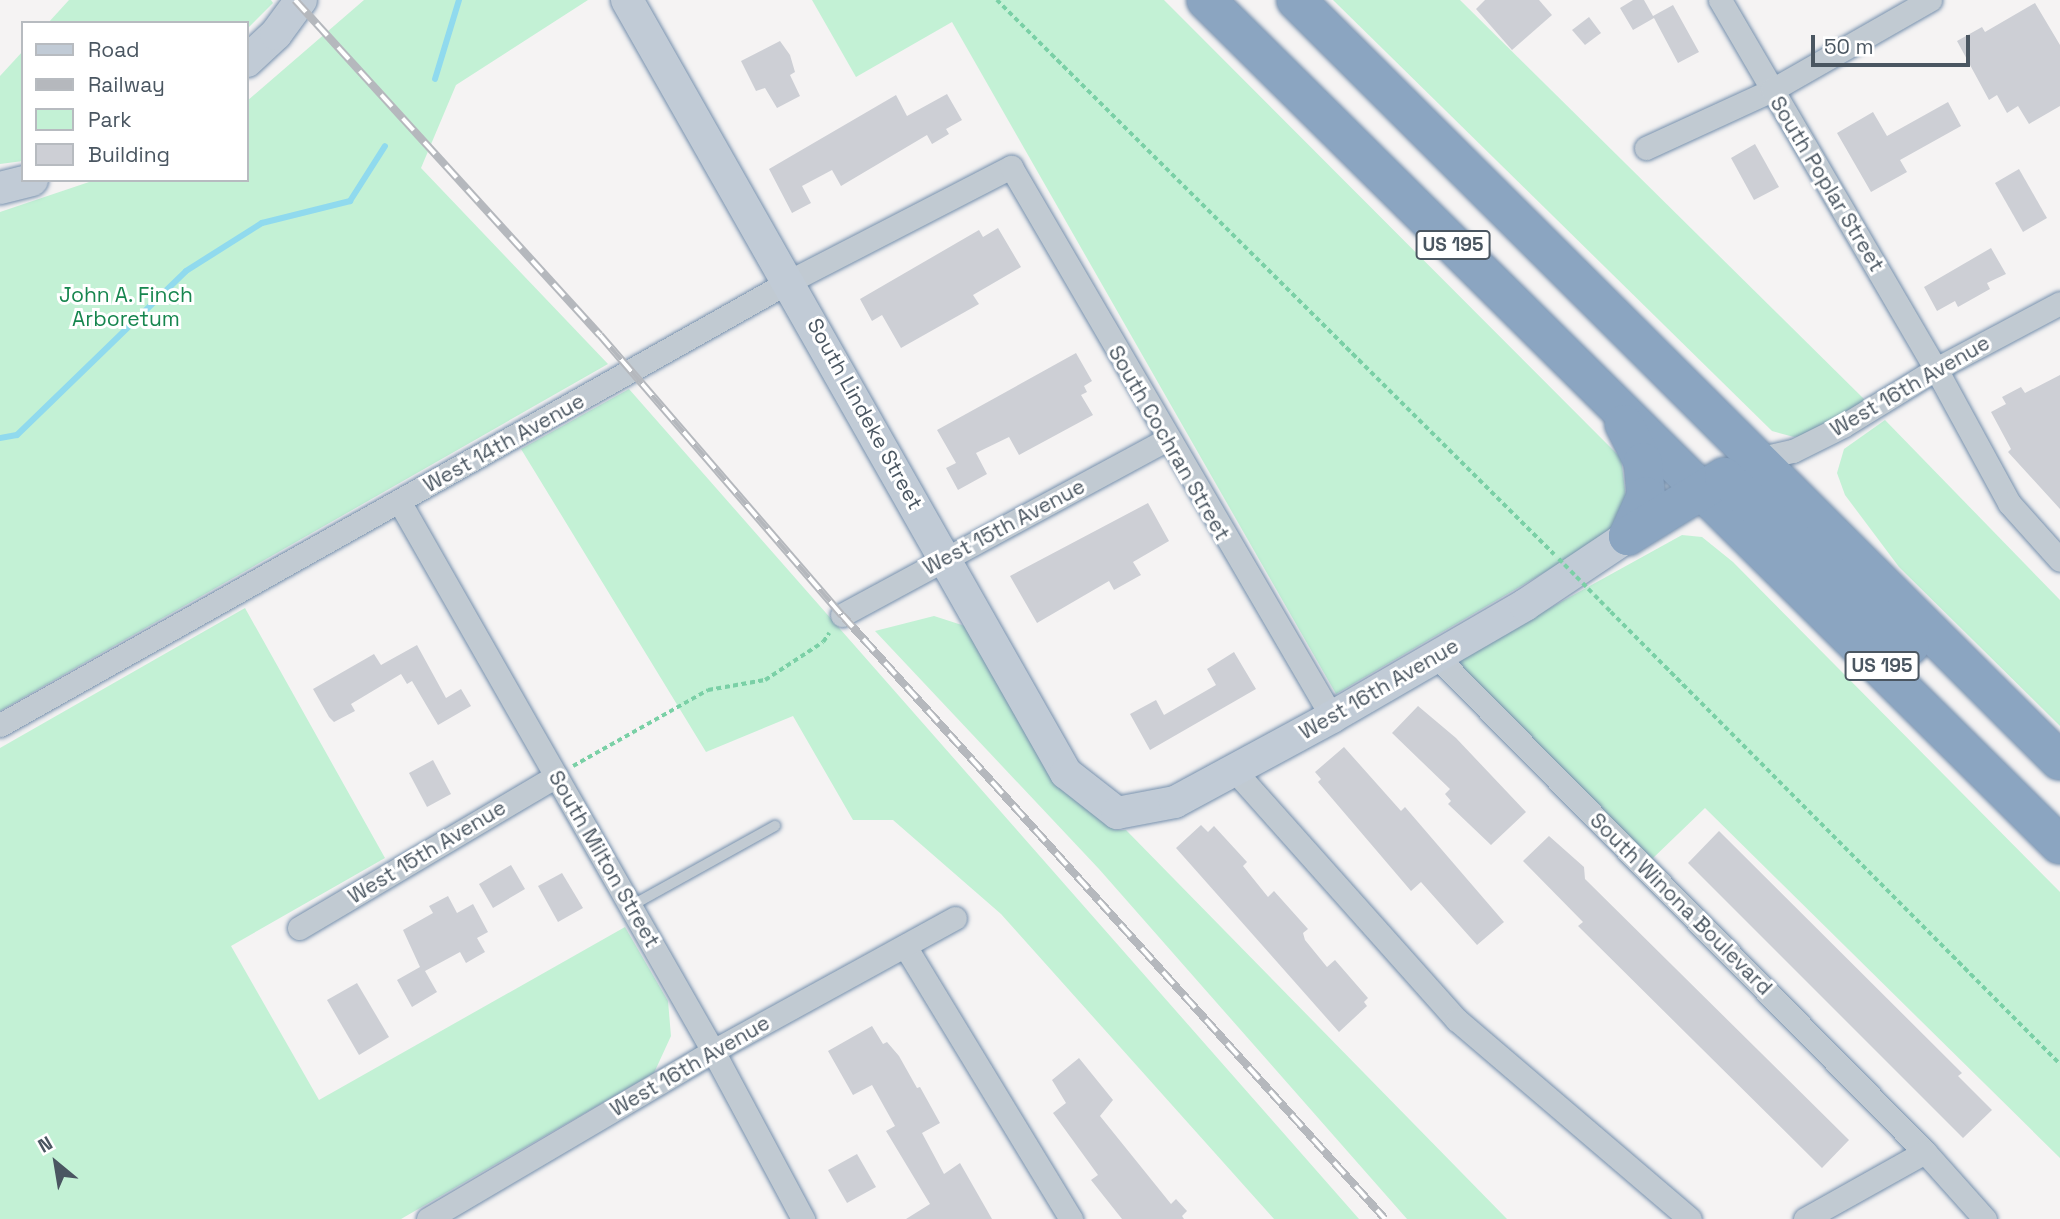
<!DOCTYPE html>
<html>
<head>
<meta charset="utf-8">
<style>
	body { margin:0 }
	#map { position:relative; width:2060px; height:1219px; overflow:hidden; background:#f5f3f3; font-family:"Space Grotesk",sans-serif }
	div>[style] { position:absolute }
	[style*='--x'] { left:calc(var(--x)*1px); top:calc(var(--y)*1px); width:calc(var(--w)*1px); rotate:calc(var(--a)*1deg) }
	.green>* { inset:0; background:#c3f1d5 }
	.stream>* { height:6px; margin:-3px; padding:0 3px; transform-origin:3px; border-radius:3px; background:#90daee }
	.building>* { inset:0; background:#cdcfd5 }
	.path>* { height:3.5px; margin-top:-1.75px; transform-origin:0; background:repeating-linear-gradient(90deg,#7ad0a6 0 5px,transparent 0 8.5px) }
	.roads { filter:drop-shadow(0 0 2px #7690ad) drop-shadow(0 0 2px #7690ad) }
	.lane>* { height:10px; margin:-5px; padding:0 5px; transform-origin:5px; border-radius:5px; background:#c1cad2 }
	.street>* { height:23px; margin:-11.5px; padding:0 11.5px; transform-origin:11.5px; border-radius:11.5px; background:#c1cad2 }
	.secondary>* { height:32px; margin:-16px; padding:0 16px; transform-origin:16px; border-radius:16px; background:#c1cbd6 }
	.highway>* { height:38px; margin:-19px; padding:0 19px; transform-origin:19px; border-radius:19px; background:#8ba5c1 }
	.rail>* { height:8px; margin-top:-4px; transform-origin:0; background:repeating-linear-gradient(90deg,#fff 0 16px,#b5b8bd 0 32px); box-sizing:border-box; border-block:2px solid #b5b8bd }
	.path-bridge>* { height:3.5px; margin-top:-1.75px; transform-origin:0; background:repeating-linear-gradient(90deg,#7ad0a6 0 5px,transparent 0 8.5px) }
	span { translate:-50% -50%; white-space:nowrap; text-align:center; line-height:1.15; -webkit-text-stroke:6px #fff; paint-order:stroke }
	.shield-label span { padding:2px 5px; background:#fff; border:2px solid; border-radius:5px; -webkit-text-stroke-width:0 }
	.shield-label { font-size:19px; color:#4a5661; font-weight:700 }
	.street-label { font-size:21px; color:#4a5661 }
	.park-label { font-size:21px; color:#17864f }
	.legend { position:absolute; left:21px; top:21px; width:228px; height:161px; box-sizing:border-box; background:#fff; border:2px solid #b7bbc0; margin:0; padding:9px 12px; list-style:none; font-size:21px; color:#4a5661 }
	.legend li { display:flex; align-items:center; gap:14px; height:35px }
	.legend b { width:35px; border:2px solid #b7bbc0 }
	.north { position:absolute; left:21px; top:1128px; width:70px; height:70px; -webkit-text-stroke:5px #fff; paint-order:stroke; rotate:330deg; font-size:19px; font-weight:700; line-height:28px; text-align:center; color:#4a5661 }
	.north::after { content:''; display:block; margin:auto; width:24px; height:32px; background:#4a5661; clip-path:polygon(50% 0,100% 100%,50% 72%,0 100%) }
	.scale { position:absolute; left:1811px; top:35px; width:159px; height:32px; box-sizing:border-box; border:4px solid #4a5661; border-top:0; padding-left:9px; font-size:21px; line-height:24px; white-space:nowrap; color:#4a5661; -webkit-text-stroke:5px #fff; paint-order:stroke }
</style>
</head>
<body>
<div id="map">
	<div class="green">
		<div style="clip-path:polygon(69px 0,271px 0,273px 3px,247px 29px,247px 23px,48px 23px)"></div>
		<div style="clip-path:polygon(364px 0,588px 0,456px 85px,421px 168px,608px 364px,0 711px,0 212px,95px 180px,247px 180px,247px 101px)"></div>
		<div style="clip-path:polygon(812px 0,1164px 0,1621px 458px,1627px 506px,1612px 533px,1336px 694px,952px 22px,856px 77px)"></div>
		<div style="clip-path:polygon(1333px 0,1460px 0,1865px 400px,1818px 433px,1794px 437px,1772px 431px)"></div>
		<div style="clip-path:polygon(23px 51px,23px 161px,0 164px,0 76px)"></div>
		<div style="clip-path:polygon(629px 389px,1359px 1219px,1274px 1219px,1001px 914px,893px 820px,853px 820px,793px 716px,706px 752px,521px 449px)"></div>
		<div style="clip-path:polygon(1885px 420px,2060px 600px,2060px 726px,1899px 567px,1845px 495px,1837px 473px,1844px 449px)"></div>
		<div style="clip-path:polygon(1682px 535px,1702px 537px,1733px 562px,2060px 892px,2060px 1158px,1705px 808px,1651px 860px,1452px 662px)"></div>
		<div style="clip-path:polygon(245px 608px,385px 858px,231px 946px,319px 1100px,625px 927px,668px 1001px,671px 1036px,654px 1073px,401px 1219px,0 1219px,0 748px)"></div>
		<div style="clip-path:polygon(934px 616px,965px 626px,1044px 766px,1115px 830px,1126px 830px,1507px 1219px,1407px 1219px,1099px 869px,875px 631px)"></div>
	</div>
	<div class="stream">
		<div style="--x:435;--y:79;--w:83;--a:-73.1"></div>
		<div style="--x:0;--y:438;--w:17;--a:-10"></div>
		<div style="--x:17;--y:435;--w:235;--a:-44.1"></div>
		<div style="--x:186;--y:271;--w:90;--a:-32.3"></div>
		<div style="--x:262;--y:223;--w:91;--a:-14"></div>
		<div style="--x:350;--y:201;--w:65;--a:-57.5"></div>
	</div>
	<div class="building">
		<div style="clip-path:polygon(1485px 0,1539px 0,1552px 15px,1512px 50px,1476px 9px)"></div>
		<div style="clip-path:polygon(1633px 0,1644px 0,1653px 16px,1673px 5px,1699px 52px,1678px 63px,1654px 18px,1633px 30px,1620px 8px)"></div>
		<div style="clip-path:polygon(2035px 3px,2060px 45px,2060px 106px,2029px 124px,2018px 106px,2007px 113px,1997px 95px,1989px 100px,1957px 41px,1982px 27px,1985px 32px)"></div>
		<div style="clip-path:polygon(1589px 17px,1601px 33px,1585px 45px,1572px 30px)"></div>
		<div style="clip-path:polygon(780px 41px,790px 55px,795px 72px,790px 75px,800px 96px,777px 108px,765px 88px,756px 91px,741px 61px)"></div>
		<div style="clip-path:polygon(947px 94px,962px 120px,946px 129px,949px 134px,932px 144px,927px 135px,841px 186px,832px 170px,802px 186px,811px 203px,792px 213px,769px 169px,896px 95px,907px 116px)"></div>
		<div style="clip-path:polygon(1948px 102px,1961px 126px,1900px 160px,1907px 172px,1871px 192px,1837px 133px,1873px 112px,1887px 136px)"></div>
		<div style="clip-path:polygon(1755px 144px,1779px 187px,1754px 200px,1731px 158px)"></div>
		<div style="clip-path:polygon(2019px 169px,2047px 218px,2023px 232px,1995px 183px)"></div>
		<div style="clip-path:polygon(998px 228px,1021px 267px,973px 295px,979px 304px,901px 348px,882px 315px,872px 321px,860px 299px,979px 230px,983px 237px)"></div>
		<div style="clip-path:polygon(1991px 248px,2006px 274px,1987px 283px,1990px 289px,1958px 307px,1955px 301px,1937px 311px,1924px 287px)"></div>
		<div style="clip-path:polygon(1076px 353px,1092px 381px,1084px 386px,1087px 392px,1081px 395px,1093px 415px,1019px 455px,1009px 437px,976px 453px,987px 474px,958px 490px,946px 468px,956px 463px,937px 430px)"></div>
		<div style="clip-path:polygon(2060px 375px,2060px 509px,2008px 452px,2011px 449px,1991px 412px,2006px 404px,2002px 397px,2021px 387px,2025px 393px)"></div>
		<div style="clip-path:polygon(1148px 503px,1169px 541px,1133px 562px,1141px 575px,1114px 590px,1109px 581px,1037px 623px,1010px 576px)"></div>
		<div style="clip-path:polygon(417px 645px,446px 698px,461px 689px,471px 706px,438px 725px,412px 681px,407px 684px,401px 674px,351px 704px,355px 711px,334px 722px,329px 717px,313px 689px,374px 654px,381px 665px)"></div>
		<div style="clip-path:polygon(1234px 652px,1256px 689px,1150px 750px,1130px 714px,1156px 700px,1164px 715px,1216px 685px,1207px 669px)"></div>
		<div style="clip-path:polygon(1418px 706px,1456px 738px,1526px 812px,1491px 845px,1448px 804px,1451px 801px,1445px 794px,1450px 789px,1392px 733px)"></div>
		<div style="clip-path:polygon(1344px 747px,1401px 811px,1405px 807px,1504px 922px,1477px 945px,1421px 882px,1411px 891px,1318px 782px,1321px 779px,1315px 772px)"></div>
		<div style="clip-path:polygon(433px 760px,451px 794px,427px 807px,409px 773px)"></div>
		<div style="clip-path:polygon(1201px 825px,1208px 832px,1214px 826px,1247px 862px,1243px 866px,1268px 897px,1274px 891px,1308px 929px,1303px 933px,1305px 940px,1327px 967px,1335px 960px,1368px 998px,1364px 1002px,1367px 1006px,1339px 1032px,1176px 848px)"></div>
		<div style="clip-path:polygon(1719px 831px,1962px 1073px,1958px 1076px,1992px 1110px,1963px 1138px,1688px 863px)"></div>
		<div style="clip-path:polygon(1549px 836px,1584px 867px,1585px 879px,1849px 1140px,1822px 1168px,1578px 926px,1583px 922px,1523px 861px)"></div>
		<div style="clip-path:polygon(511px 865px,525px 889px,493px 908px,479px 884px)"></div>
		<div style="clip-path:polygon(562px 873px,583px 908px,558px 922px,538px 886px)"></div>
		<div style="clip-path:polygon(448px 896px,457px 913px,473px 904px,488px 932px,477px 938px,485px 952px,466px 963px,460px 952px,425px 971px,437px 992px,412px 1007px,397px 980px,420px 967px,403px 930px,433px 913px,429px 906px)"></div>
		<div style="clip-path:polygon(357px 983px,389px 1037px,359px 1055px,327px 1000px)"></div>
		<div style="clip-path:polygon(872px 1026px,883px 1044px,887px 1042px,899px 1056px,917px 1088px,920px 1087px,940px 1123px,922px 1133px,944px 1174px,960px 1163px,992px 1219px,906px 1219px,930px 1204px,886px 1131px,895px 1126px,872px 1085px,853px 1095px,828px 1051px)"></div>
		<div style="clip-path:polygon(1079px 1058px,1113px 1100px,1100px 1116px,1171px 1204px,1176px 1199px,1187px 1211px,1182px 1216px,1184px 1219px,1122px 1219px,1091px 1180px,1098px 1175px,1053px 1113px,1066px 1103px,1052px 1080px)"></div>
		<div style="clip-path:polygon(857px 1154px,876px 1187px,847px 1203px,828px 1170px)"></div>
	</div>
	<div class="path">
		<div style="--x:997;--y:0;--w:786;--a:44.85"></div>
		<div style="--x:1611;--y:612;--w:637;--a:45.19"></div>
		<div style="--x:573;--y:766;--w:155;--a:-29.4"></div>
		<div style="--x:708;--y:690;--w:58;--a:-10"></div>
		<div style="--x:765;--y:680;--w:69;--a:-33.2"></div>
		<div style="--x:823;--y:642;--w:11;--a:-56"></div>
	</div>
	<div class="roads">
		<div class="lane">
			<div style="--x:631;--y:906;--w:165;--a:-29.1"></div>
		</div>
		<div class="street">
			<div style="--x:1720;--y:0;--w:428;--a:59.7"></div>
			<div style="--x:1936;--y:369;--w:153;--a:61.4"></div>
			<div style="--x:2009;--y:503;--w:76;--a:48.2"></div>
			<div style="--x:1646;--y:148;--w:139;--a:-24.7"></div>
			<div style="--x:1772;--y:90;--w:182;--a:-29.7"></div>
			<div style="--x:1757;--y:459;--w:37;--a:-13"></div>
			<div style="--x:1793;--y:451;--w:56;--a:-26.6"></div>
			<div style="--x:1843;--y:426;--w:109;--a:-31.5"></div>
			<div style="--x:1936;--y:369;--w:140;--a:-28"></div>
			<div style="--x:399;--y:501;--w:633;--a:60.28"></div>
			<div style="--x:713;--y:1051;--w:191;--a:61.8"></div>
			<div style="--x:842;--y:615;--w:368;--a:-28.4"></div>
			<div style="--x:1437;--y:657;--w:695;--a:45.41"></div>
			<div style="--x:1925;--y:1152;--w:90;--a:48.2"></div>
			<div style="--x:0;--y:725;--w:906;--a:-29.34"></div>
			<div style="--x:790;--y:281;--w:249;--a:-27.3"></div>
			<div style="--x:1011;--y:167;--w:637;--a:59.73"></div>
			<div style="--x:1234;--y:770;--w:335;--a:48.3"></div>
			<div style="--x:1457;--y:1020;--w:306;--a:40.5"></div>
			<div style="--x:299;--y:928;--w:299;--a:-30.6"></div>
			<div style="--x:905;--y:946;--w:320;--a:58.7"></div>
			<div style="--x:428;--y:1219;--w:331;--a:-30.5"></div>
			<div style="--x:713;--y:1051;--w:276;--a:-28.8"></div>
			<div style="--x:1805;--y:1219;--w:137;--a:-29.2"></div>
		</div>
		<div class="secondary">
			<div style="--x:627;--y:0;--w:889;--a:60.41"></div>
			<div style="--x:1066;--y:773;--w:65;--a:38.1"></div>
			<div style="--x:1117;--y:813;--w:59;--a:-10.7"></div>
			<div style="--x:1175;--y:802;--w:179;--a:-28.4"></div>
			<div style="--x:1332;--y:717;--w:223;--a:-30.1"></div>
			<div style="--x:1525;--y:605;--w:124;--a:-33.8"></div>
			<div style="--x:247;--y:61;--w:40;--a:-43"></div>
			<div style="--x:276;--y:34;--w:42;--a:-53.7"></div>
			<div style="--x:0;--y:188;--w:33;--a:-14"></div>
		</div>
		<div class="highway">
			<div style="--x:1206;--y:0;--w:1201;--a:44.7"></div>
			<div style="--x:1296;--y:0;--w:1078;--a:44.89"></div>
			<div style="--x:1624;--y:424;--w:42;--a:63.4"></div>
			<div style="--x:1643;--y:462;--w:34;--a:85"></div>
			<div style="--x:1646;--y:496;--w:44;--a:114.2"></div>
			<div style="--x:1628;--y:536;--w:113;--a:-31.6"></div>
			<div style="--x:1724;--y:477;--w:251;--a:42.4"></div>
		</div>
	</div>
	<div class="rail">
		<div style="--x:295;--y:0;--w:453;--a:47.7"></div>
		<div style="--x:600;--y:335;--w:370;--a:49.2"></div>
		<div style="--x:842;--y:615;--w:812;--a:48.04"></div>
	</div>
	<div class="path-bridge">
		<div style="--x:1559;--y:559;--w:74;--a:45.5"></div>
	</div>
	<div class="shield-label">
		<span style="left:1453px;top:245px">US 195</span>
		<span style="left:1882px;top:666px">US 195</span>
	</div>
	<div class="street-label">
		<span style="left:1827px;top:184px;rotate:59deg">South Poplar Street</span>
		<span style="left:1910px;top:386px;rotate:-30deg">West 16th Avenue</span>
		<span style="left:865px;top:414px;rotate:61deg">South Lindeke Street</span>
		<span style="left:504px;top:443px;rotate:-29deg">West 14th Avenue</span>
		<span style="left:1169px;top:443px;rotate:60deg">South Cochran Street</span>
		<span style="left:1004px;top:527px;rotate:-28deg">West 15th Avenue</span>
		<span style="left:1379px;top:689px;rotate:-30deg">West 16th Avenue</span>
		<span style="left:427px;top:852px;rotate:-31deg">West 15th Avenue</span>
		<span style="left:604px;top:859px;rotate:60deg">South Milton Street</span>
		<span style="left:1681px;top:904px;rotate:45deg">South Winona Boulevard</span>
		<span style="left:690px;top:1066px;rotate:-30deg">West 16th Avenue</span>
	</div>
	<div class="park-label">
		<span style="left:126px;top:307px">John A. Finch<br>Arboretum</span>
	</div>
	<ul class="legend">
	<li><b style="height:9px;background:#c1cbd6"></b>Road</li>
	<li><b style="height:9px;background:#b5b8bd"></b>Railway</li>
	<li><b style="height:19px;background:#c3f1d5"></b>Park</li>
	<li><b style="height:19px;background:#cdcfd5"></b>Building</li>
	</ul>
	<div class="north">N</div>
	<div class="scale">50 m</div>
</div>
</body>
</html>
